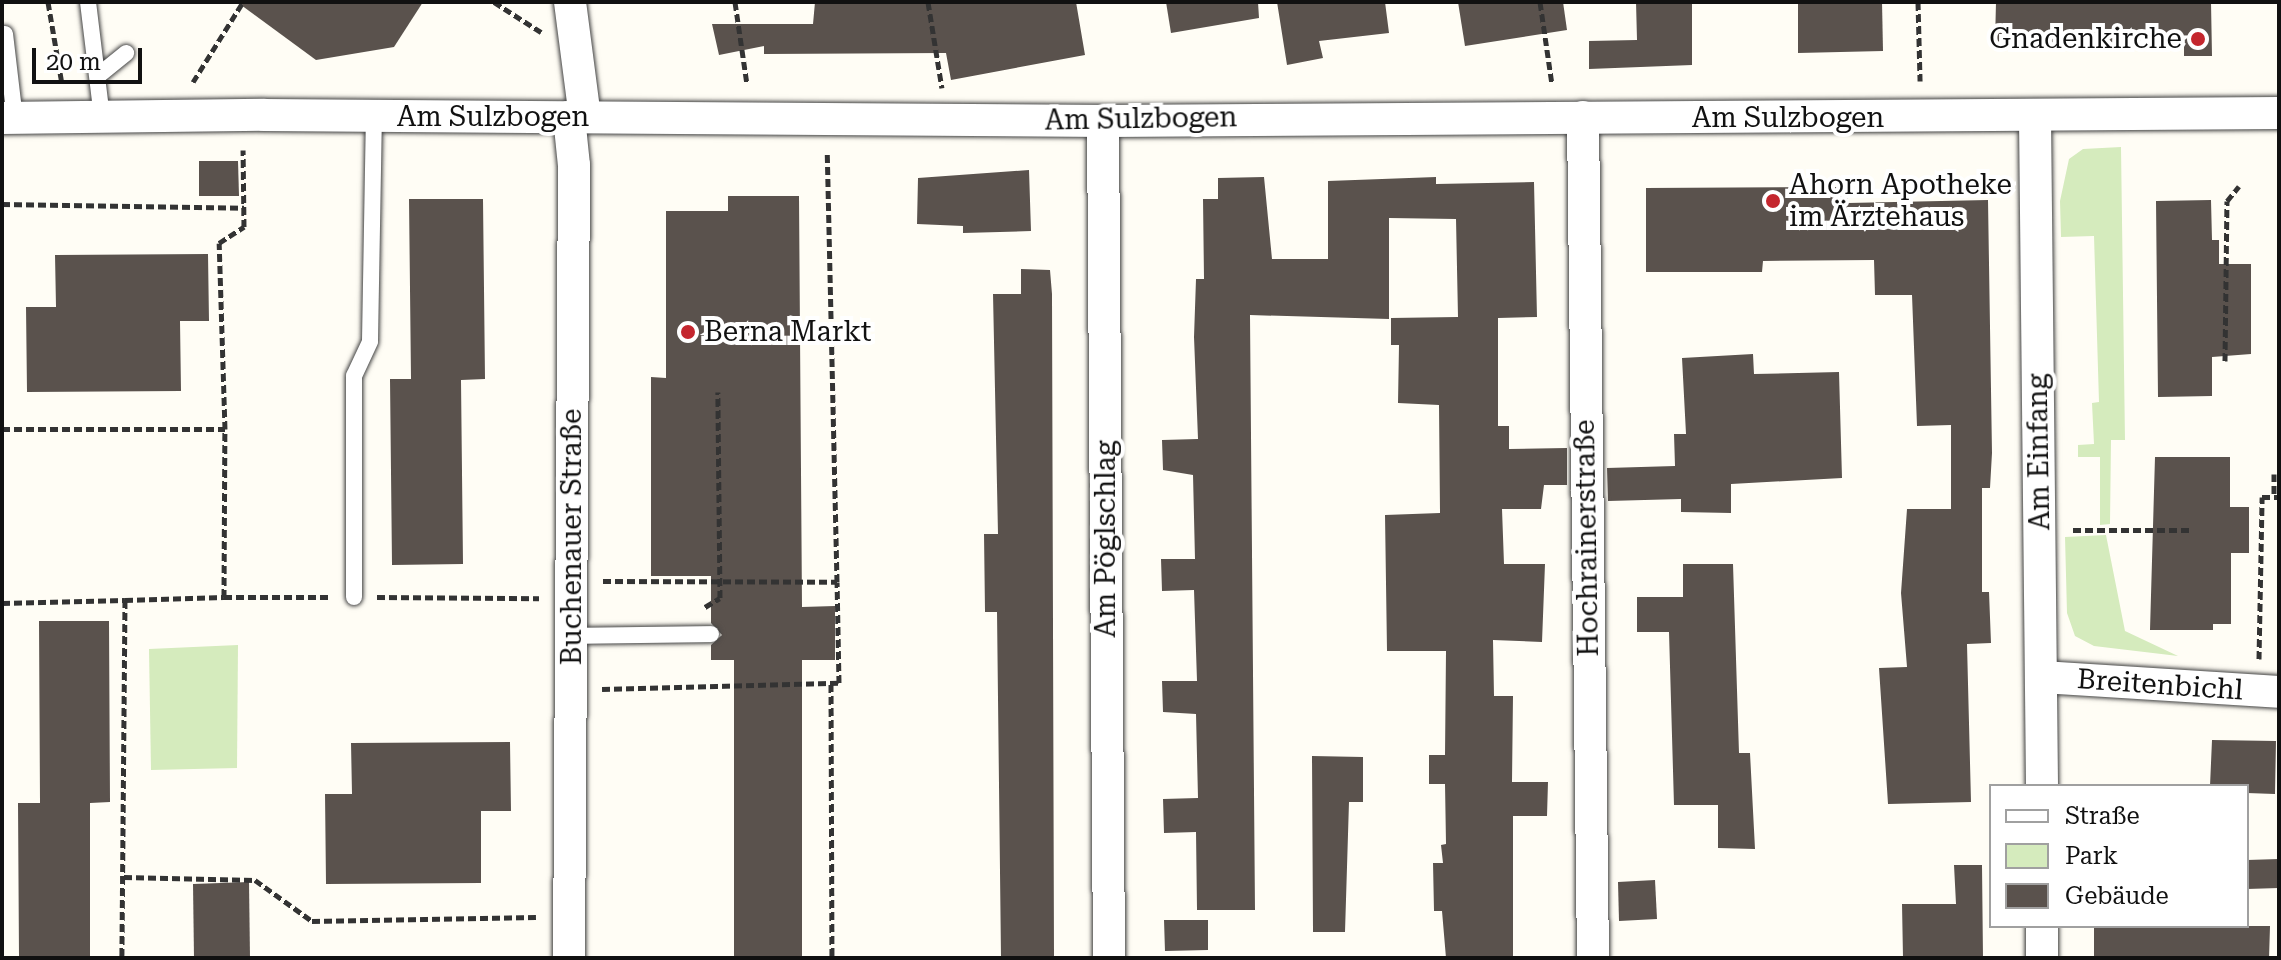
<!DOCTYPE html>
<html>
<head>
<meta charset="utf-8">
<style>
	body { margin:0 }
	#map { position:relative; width:2281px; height:960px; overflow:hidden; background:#fffdf5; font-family:"Roboto Serif",serif }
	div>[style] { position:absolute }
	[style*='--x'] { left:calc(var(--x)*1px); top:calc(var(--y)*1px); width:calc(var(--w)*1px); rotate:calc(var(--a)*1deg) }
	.green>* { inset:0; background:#d5ebbd }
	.building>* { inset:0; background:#5a524d }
	.path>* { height:5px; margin-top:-2.5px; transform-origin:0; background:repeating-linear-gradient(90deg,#333 0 8px,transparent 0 12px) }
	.roads { filter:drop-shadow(0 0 2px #444) drop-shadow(0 0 2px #444) }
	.service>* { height:16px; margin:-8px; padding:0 8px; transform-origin:8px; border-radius:8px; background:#fff }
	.minor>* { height:32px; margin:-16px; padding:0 16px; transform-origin:16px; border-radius:16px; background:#fff }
	.dots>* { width:22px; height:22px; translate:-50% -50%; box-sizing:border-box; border:4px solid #fff; border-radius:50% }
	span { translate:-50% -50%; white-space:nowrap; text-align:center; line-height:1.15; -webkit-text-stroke:8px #fff; paint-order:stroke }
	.poi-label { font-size:28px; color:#111 }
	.right { translate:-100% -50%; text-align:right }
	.left { translate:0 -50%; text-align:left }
	.street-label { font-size:28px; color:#111 }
	.frame { position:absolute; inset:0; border:4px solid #111; pointer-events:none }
	.legend { position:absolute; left:1989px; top:784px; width:260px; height:144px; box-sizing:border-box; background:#fff; border:2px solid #a0a0a0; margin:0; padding:10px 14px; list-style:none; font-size:24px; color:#111 }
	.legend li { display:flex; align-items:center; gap:16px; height:40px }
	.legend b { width:40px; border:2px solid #a0a0a0 }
	.scale { position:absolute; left:32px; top:48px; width:110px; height:36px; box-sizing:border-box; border:4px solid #111; border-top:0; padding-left:10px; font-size:24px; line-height:28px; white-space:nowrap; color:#111; -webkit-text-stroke:6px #fff; paint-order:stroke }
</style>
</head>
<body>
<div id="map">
	<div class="green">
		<div style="clip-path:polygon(2121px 147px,2125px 440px,2111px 440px,2110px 524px,2100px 525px,2100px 457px,2078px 457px,2078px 445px,2094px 444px,2092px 403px,2099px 402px,2094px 236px,2061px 237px,2060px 201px,2069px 159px,2083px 149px)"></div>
		<div style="clip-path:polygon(2106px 535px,2125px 631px,2178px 656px,2094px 646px,2075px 636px,2067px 613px,2065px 537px)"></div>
		<div style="clip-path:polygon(238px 645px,237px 768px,151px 770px,149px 649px)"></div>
	</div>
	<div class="building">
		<div style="clip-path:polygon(237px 2px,423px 2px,394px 47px,316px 60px)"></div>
		<div style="clip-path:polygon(815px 2px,1076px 2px,1085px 55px,951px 80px,946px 53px,764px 54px,764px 46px,719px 55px,712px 24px,813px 24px)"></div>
		<div style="clip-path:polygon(1166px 2px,1258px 2px,1259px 18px,1171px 33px)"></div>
		<div style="clip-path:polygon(1277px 2px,1385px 2px,1389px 33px,1319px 41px,1323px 58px,1287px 65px)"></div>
		<div style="clip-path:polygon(1458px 2px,1563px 2px,1567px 30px,1465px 46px)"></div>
		<div style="clip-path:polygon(1636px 2px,1692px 2px,1692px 65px,1589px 69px,1589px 41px,1637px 40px)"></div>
		<div style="clip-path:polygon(1798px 2px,1882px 2px,1883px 51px,1798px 53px)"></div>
		<div style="clip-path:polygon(1996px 2px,2211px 2px,2212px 56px,2184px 56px,2184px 43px,1995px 42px)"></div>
		<div style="clip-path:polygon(199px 161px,238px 161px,239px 196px,199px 196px)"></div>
		<div style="clip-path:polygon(1029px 170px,1031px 231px,963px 233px,963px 226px,917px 224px,918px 178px)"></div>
		<div style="clip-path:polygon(1264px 177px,1272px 259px,1328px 259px,1328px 181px,1436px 177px,1436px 184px,1534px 182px,1537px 317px,1498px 318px,1498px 426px,1509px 426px,1509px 449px,1567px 448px,1567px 485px,1544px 485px,1541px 509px,1502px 509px,1504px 564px,1545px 564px,1542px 642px,1493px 640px,1494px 696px,1513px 696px,1512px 782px,1548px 782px,1547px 816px,1513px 816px,1513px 958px,1446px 958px,1442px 911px,1434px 911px,1433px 863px,1443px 863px,1441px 845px,1446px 844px,1445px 784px,1429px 784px,1429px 755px,1445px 755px,1446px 651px,1387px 651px,1385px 515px,1440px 513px,1439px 405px,1398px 403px,1399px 345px,1391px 345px,1391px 318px,1458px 317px,1456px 219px,1389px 218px,1389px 319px,1250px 315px,1255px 910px,1197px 910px,1196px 832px,1164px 833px,1163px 799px,1198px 798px,1196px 714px,1163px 712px,1162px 681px,1197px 681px,1194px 590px,1162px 591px,1161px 559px,1195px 559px,1193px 475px,1163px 470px,1162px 440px,1198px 439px,1194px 337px,1196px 279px,1204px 279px,1203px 199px,1218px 199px,1218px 178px)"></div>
		<div style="clip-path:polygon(1848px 187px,1848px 203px,1988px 200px,1992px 453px,1990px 488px,1982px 488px,1982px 592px,1989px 592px,1991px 643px,1967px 644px,1971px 802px,1888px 804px,1879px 668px,1907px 667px,1901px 593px,1907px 509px,1951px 509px,1951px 425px,1917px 426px,1912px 295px,1875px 295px,1874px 260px,1763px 261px,1762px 272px,1646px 272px,1646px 188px)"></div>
		<div style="clip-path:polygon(728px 196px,799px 196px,802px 607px,835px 606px,835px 660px,802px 660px,802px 958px,734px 958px,734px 660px,711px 660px,711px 645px,722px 635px,711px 623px,711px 576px,651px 576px,651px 377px,666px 378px,666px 211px,728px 211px)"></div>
		<div style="clip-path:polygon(409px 199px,483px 199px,485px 379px,461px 380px,463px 564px,392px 565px,390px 379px,411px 379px)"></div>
		<div style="clip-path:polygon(2211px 200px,2212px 240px,2219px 240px,2219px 264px,2251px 264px,2251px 354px,2212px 357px,2212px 396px,2158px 397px,2156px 201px)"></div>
		<div style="clip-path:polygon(208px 254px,209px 321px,180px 321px,181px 391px,27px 392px,26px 307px,56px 307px,55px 255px)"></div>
		<div style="clip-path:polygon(1021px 269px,1050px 270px,1052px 294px,1054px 958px,1001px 958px,997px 612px,985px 612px,984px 534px,998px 534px,993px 294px,1021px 294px)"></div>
		<div style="clip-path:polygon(1753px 354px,1754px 374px,1839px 372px,1842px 478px,1731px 484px,1731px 513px,1681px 512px,1681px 499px,1608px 501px,1607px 468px,1675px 466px,1674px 434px,1686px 434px,1682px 358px)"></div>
		<div style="clip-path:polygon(2155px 457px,2230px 457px,2230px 507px,2249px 507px,2249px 553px,2231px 553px,2231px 624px,2213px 624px,2213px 630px,2150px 630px)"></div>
		<div style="clip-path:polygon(1683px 564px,1733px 564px,1739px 753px,1750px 753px,1755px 849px,1718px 848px,1718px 805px,1674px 805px,1669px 632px,1637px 632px,1637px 597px,1683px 597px)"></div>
		<div style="clip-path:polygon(39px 621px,109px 621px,110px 802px,90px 803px,90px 958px,19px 958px,18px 803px,40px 803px)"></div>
		<div style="clip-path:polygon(2212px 740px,2276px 741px,2275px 794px,2247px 793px,2247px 786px,2210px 786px)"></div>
		<div style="clip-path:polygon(510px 742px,511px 811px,481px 811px,481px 883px,326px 884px,325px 794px,352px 794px,351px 743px)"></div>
		<div style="clip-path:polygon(1312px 756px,1363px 757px,1363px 802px,1349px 802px,1345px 932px,1313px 932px)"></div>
		<div style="clip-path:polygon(2279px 859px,2279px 888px,2247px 889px,2247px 860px)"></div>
		<div style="clip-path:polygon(1954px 865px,1982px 865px,1983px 958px,1903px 958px,1902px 904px,1956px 904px)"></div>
		<div style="clip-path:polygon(1655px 880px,1657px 919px,1619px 921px,1618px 882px)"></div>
		<div style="clip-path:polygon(249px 882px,250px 958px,194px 958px,193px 884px)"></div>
		<div style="clip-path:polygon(1164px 920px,1208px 920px,1208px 950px,1165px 951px)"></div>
		<div style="clip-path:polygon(2094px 926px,2270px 926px,2269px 958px,2094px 958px)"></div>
	</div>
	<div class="path">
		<div style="--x:48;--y:2;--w:83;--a:80.3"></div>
		<div style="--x:494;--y:2;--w:56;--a:32.6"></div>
		<div style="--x:735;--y:2;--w:83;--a:81.7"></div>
		<div style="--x:928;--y:2;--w:87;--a:80.8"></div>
		<div style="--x:1540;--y:2;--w:83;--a:81.7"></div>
		<div style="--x:1918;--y:2;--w:79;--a:88.5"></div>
		<div style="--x:193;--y:82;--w:94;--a:-58"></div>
		<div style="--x:2;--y:204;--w:242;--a:0.9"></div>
		<div style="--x:2225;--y:361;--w:160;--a:-89.3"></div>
		<div style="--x:2227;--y:201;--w:19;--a:-51"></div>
		<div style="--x:2;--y:429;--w:223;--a:0"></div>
		<div style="--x:225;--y:429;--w:186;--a:-91.8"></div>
		<div style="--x:219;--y:243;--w:30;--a:-33"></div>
		<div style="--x:244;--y:227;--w:77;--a:-90.7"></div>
		<div style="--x:2274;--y:474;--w:23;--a:90"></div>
		<div style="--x:2073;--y:530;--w:119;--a:0"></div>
		<div style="--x:603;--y:581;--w:234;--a:0.2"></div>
		<div style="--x:837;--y:582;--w:431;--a:-91.3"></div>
		<div style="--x:224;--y:597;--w:107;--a:0"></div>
		<div style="--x:377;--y:597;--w:162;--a:0.4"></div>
		<div style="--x:125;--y:600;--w:99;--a:-1.7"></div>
		<div style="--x:224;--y:597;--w:168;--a:-89.7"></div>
		<div style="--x:2;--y:603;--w:123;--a:-1.4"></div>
		<div style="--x:125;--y:600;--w:358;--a:90.5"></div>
		<div style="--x:705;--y:607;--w:17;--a:-31"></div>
		<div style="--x:720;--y:598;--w:206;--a:-90.6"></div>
		<div style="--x:2259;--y:659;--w:162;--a:-88.9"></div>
		<div style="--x:2262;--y:497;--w:17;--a:0"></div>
		<div style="--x:831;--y:684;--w:274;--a:89.8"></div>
		<div style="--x:602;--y:689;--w:237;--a:-1.5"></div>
		<div style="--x:839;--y:683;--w:101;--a:-91.1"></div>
		<div style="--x:124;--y:877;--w:131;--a:1.3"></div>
		<div style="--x:255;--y:880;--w:70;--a:35.7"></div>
		<div style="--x:312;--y:921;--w:224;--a:-1"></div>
	</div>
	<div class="roads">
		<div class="service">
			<div style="--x:88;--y:2;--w:117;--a:83.1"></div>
			<div style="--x:5;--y:34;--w:86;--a:83.3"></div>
			<div style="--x:99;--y:75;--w:35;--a:-39"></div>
			<div style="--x:354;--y:597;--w:221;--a:-90"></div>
			<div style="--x:354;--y:376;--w:38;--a:-65"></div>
			<div style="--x:370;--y:341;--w:224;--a:-89"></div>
			<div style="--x:571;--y:636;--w:140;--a:-0.8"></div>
		</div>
		<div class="minor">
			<div style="--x:570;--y:2;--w:116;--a:82.6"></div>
			<div style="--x:569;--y:117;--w:48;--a:84.1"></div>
			<div style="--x:574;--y:165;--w:793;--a:90.36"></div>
			<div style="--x:1583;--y:117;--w:841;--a:89.32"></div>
			<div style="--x:2035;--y:117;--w:669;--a:89.4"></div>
			<div style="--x:2;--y:118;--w:262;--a:-0.7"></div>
			<div style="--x:264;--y:115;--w:844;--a:0.41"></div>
			<div style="--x:1108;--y:121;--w:1171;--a:-0.39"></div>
			<div style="--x:1103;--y:121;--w:837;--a:89.59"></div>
			<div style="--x:2042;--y:677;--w:237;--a:3.6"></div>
			<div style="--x:2042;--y:926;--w:32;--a:90"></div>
		</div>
	</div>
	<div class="dots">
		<div style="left:2198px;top:39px;background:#c4262e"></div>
		<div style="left:1773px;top:201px;background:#c4262e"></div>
		<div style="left:688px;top:332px;background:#c4262e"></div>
	</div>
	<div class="poi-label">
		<span class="right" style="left:2182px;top:39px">Gnadenkirche</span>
		<span class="left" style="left:1789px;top:201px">Ahorn Apotheke<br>im Ärztehaus</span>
		<span class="left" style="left:704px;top:332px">Berna Markt</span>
	</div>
	<div class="street-label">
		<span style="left:493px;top:117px">Am Sulzbogen</span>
		<span style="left:1788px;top:118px">Am Sulzbogen</span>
		<span style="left:1141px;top:119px;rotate:-1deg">Am Sulzbogen</span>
		<span style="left:2039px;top:452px;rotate:-91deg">Am Einfang</span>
		<span style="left:572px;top:537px;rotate:-90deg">Buchenauer Straße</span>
		<span style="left:1587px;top:538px;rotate:-91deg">Hochrainerstraße</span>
		<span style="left:1106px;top:539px;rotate:-90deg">Am Pöglschlag</span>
		<span style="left:2160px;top:685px;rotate:4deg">Breitenbichl</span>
	</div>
	<div class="frame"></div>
	<ul class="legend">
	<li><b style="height:10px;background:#fff"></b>Straße</li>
	<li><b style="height:22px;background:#d5ebbd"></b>Park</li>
	<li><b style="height:22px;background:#5a524d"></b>Gebäude</li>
	</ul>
	<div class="scale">20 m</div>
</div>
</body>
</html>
